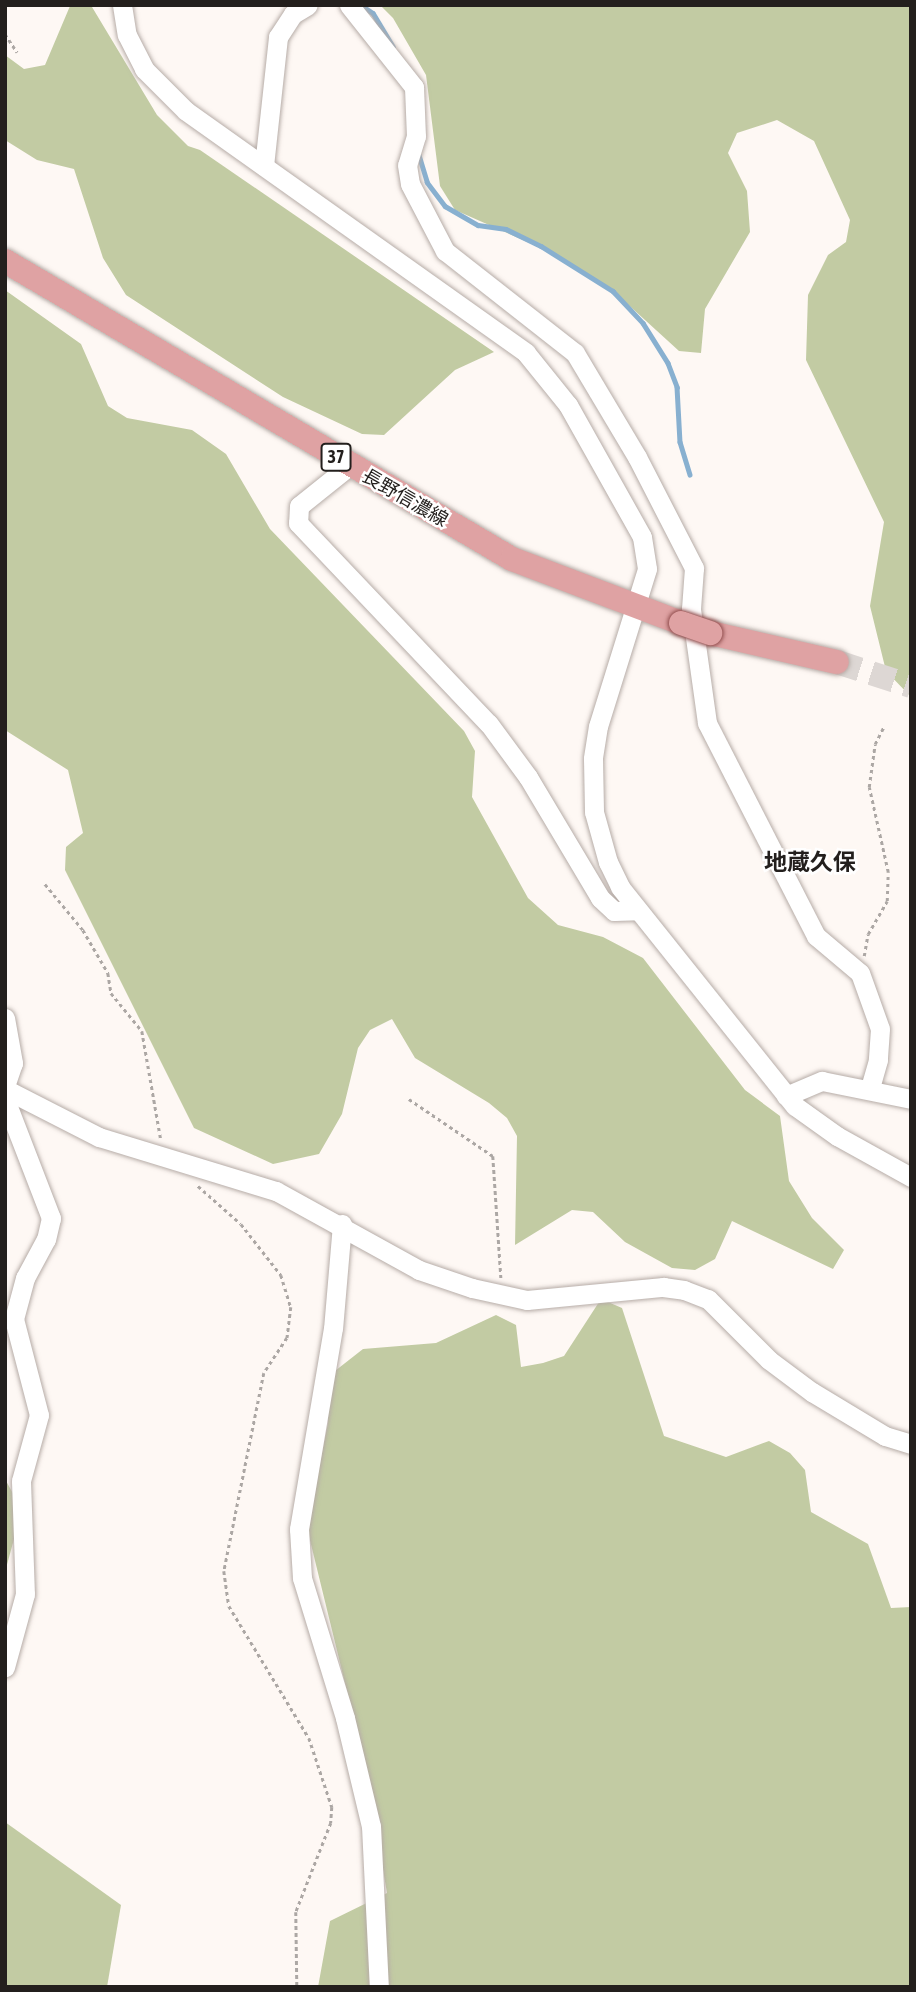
<!DOCTYPE html>
<html>
<head>
<meta charset="utf-8">
<style>
	body { margin:0 }
	#map { position:relative; width:916px; height:1992px; overflow:hidden; background:#fef8f4; font-family:"Asap Condensed","Noto Sans JP",sans-serif }
	div>[style] { position:absolute }
	[style*='--x'] { left:calc(var(--x)*1px); top:calc(var(--y)*1px); width:calc(var(--w)*1px); rotate:calc(var(--a)*1deg) }
	.green>* { inset:0; background:#c2cba3 }
	.stream>* { height:4.5px; margin:-2.25px; padding:0 2.25px; transform-origin:2.25px; border-radius:2.25px; background:#88b0d0 }
	.major-tunnel>* { height:24px; margin-top:-12px; transform-origin:0; background:repeating-linear-gradient(90deg,#ddd7d4 0 24px,transparent 0 36px) }
	.path>* { height:2.5px; margin-top:-1.25px; transform-origin:0; background:repeating-linear-gradient(90deg,#aca7a4 0 3.5px,transparent 0 7px) }
	.roads { filter:drop-shadow(0 0 2px #b6aca7) drop-shadow(0 0 2px #b6aca7) }
	.minor>* { height:19px; margin:-9.5px; padding:0 9.5px; transform-origin:9.5px; border-radius:9.5px; background:#fff }
	.major>* { height:24px; margin:-12px; padding:0 12px; transform-origin:12px; border-radius:12px; background:#dfa2a3 }
	.bridges { filter:drop-shadow(0 0 2px #904c4c) drop-shadow(0 0 2px #904c4c) }
	.major-bridge>* { height:24px; margin:-12px; padding:0 12px; transform-origin:12px; border-radius:12px; background:#dfa2a3 }
	span { translate:-50% -50%; white-space:nowrap; text-align:center; line-height:1.15; -webkit-text-stroke:5px #fff; paint-order:stroke }
	.shield-label span { padding:2px 5px; background:#fff; border:2px solid; border-radius:5px; -webkit-text-stroke-width:0 }
	.shield-label { font-size:18px; color:#231f1d; font-weight:700 }
	.street-label { font-size:19px; color:#231f1d }
	.quarter-label { font-size:23px; color:#231f1d; font-weight:700 }
	.frame { position:absolute; inset:0; border:7px solid #231f1d; pointer-events:none }
</style>
</head>
<body>
<div id="map">
	<div class="green">
		<div style="clip-path:polygon(380px 5px,911px 5px,911px 697px,886px 671px,870px 606px,884px 522px,806px 360px,808px 295px,828px 255px,846px 242px,850px 220px,814px 141px,777px 120px,737px 133px,728px 153px,747px 191px,750px 232px,705px 309px,701px 353px,679px 351px,611px 289px,557px 255px,455px 210px,440px 186px,426px 75px,393px 18px)"></div>
		<div style="clip-path:polygon(70px 6px,92px 7px,157px 115px,188px 146px,200px 150px,494px 352px,455px 370px,384px 435px,362px 434px,283px 397px,126px 295px,103px 258px,74px 169px,37px 160px,5px 140px,5px 55px,24px 69px,45px 65px)"></div>
		<div style="clip-path:polygon(5px 290px,81px 344px,108px 406px,127px 418px,192px 430px,226px 454px,270px 529px,464px 731px,475px 751px,472px 797px,528px 898px,558px 925px,603px 937px,643px 958px,745px 1090px,780px 1116px,789px 1181px,812px 1218px,844px 1250px,833px 1269px,732px 1221px,715px 1259px,695px 1270px,672px 1268px,625px 1242px,593px 1212px,572px 1210px,515px 1245px,517px 1136px,507px 1118px,489px 1103px,415px 1058px,392px 1019px,370px 1030px,358px 1048px,342px 1114px,319px 1154px,273px 1164px,194px 1128px,65px 870px,66px 847px,83px 833px,68px 770px,5px 730px)"></div>
		<div style="clip-path:polygon(601px 1299px,622px 1308px,664px 1436px,726px 1457px,769px 1441px,790px 1453px,805px 1470px,811px 1512px,868px 1544px,891px 1608px,911px 1607px,911px 1987px,318px 1987px,330px 1921px,387px 1893px,365px 1765px,307px 1528px,328px 1423px,326px 1378px,363px 1349px,436px 1343px,496px 1315px,516px 1325px,521px 1367px,543px 1363px,564px 1356px)"></div>
		<div style="clip-path:polygon(5px 1479px,22px 1510px,5px 1572px)"></div>
		<div style="clip-path:polygon(5px 1822px,121px 1905px,107px 1987px,5px 1987px)"></div>
	</div>
	<div class="stream">
		<div style="--x:361;--y:5;--w:14;--a:34"></div>
		<div style="--x:373;--y:13;--w:39;--a:59"></div>
		<div style="--x:419;--y:155;--w:28;--a:73"></div>
		<div style="--x:427;--y:182;--w:30;--a:53"></div>
		<div style="--x:445;--y:206;--w:38;--a:30"></div>
		<div style="--x:478;--y:225;--w:28;--a:8"></div>
		<div style="--x:506;--y:229;--w:39;--a:26"></div>
		<div style="--x:541;--y:246;--w:85;--a:32"></div>
		<div style="--x:613;--y:291;--w:44;--a:46.8"></div>
		<div style="--x:643;--y:323;--w:47;--a:58"></div>
		<div style="--x:668;--y:363;--w:26;--a:69"></div>
		<div style="--x:677;--y:387;--w:55;--a:86.9"></div>
		<div style="--x:680;--y:442;--w:34;--a:73"></div>
	</div>
	<div class="major-tunnel">
		<div style="--x:837;--y:662;--w:78;--a:18"></div>
	</div>
	<div class="path">
		<div style="--x:5;--y:34;--w:22;--a:56"></div>
		<div style="--x:45;--y:884;--w:60;--a:50.4"></div>
		<div style="--x:83;--y:930;--w:50;--a:59.8"></div>
		<div style="--x:108;--y:973;--w:20;--a:81"></div>
		<div style="--x:111;--y:993;--w:49;--a:50.8"></div>
		<div style="--x:142;--y:1031;--w:111;--a:80.1"></div>
		<div style="--x:864;--y:956;--w:22;--a:-80"></div>
		<div style="--x:868;--y:934;--w:38;--a:-60"></div>
		<div style="--x:887;--y:901;--w:29;--a:-88"></div>
		<div style="--x:888;--y:872;--w:87;--a:-102.6"></div>
		<div style="--x:869;--y:787;--w:43;--a:-82.1"></div>
		<div style="--x:875;--y:744;--w:20;--a:-63"></div>
		<div style="--x:409;--y:1099;--w:102;--a:34.2"></div>
		<div style="--x:493;--y:1156;--w:122;--a:86.2"></div>
		<div style="--x:198;--y:1186;--w:57;--a:41.5"></div>
		<div style="--x:241;--y:1224;--w:65;--a:51.9"></div>
		<div style="--x:281;--y:1275;--w:34;--a:73"></div>
		<div style="--x:291;--y:1307;--w:31;--a:97"></div>
		<div style="--x:287;--y:1338;--w:42;--a:123.3"></div>
		<div style="--x:264;--y:1373;--w:202;--a:101.4"></div>
		<div style="--x:224;--y:1571;--w:35;--a:82"></div>
		<div style="--x:229;--y:1606;--w:154;--a:58.8"></div>
		<div style="--x:309;--y:1738;--w:73;--a:71.6"></div>
		<div style="--x:332;--y:1807;--w:16;--a:94"></div>
		<div style="--x:331;--y:1823;--w:96;--a:111.5"></div>
		<div style="--x:296;--y:1912;--w:75;--a:89.2"></div>
	</div>
	<div class="roads">
		<div class="minor">
			<div style="--x:122;--y:5;--w:30;--a:81"></div>
			<div style="--x:127;--y:35;--w:38;--a:63"></div>
			<div style="--x:144;--y:69;--w:59;--a:45"></div>
			<div style="--x:186;--y:111;--w:417;--a:35.4"></div>
			<div style="--x:526;--y:353;--w:67;--a:51.1"></div>
			<div style="--x:568;--y:405;--w:151;--a:60.7"></div>
			<div style="--x:642;--y:537;--w:32;--a:81"></div>
			<div style="--x:647;--y:569;--w:164;--a:107.3"></div>
			<div style="--x:598;--y:726;--w:33;--a:99"></div>
			<div style="--x:593;--y:759;--w:53;--a:88.9"></div>
			<div style="--x:594;--y:812;--w:52;--a:74.4"></div>
			<div style="--x:608;--y:862;--w:28;--a:64"></div>
			<div style="--x:620;--y:887;--w:280;--a:51.4"></div>
			<div style="--x:795;--y:1106;--w:52;--a:35.5"></div>
			<div style="--x:837;--y:1136;--w:85;--a:29"></div>
			<div style="--x:349;--y:5;--w:105;--a:51.6"></div>
			<div style="--x:414;--y:87;--w:49;--a:87.7"></div>
			<div style="--x:416;--y:136;--w:30;--a:107"></div>
			<div style="--x:407;--y:165;--w:19;--a:81"></div>
			<div style="--x:410;--y:184;--w:76;--a:62.4"></div>
			<div style="--x:445;--y:251;--w:165;--a:38.1"></div>
			<div style="--x:575;--y:353;--w:121;--a:59.2"></div>
			<div style="--x:637;--y:457;--w:125;--a:62.8"></div>
			<div style="--x:694;--y:568;--w:41;--a:94.2"></div>
			<div style="--x:691;--y:609;--w:115;--a:82"></div>
			<div style="--x:707;--y:723;--w:239;--a:62.9"></div>
			<div style="--x:816;--y:936;--w:57;--a:40.1"></div>
			<div style="--x:860;--y:973;--w:59;--a:70.3"></div>
			<div style="--x:880;--y:1029;--w:31;--a:94"></div>
			<div style="--x:878;--y:1060;--w:29;--a:106"></div>
			<div style="--x:264;--y:166;--w:130;--a:-83.8"></div>
			<div style="--x:278;--y:37;--w:27;--a:-57"></div>
			<div style="--x:293;--y:14;--w:17;--a:-31"></div>
			<div style="--x:349;--y:466;--w:64;--a:141.3"></div>
			<div style="--x:299;--y:506;--w:17;--a:93"></div>
			<div style="--x:298;--y:523;--w:277;--a:46.5"></div>
			<div style="--x:489;--y:724;--w:66;--a:53.7"></div>
			<div style="--x:528;--y:777;--w:141;--a:59.2"></div>
			<div style="--x:600;--y:898;--w:19;--a:43"></div>
			<div style="--x:614;--y:911;--w:24;--a:-2"></div>
			<div style="--x:5;--y:1018;--w:46;--a:79.9"></div>
			<div style="--x:13;--y:1063;--w:24;--a:109"></div>
			<div style="--x:5;--y:1089;--w:106;--a:27.1"></div>
			<div style="--x:99;--y:1137;--w:185;--a:17"></div>
			<div style="--x:276;--y:1191;--w:163;--a:28.9"></div>
			<div style="--x:419;--y:1270;--w:56;--a:18.8"></div>
			<div style="--x:472;--y:1288;--w:56;--a:12.3"></div>
			<div style="--x:527;--y:1300;--w:137;--a:-5.5"></div>
			<div style="--x:663;--y:1287;--w:21;--a:8"></div>
			<div style="--x:684;--y:1290;--w:26;--a:21"></div>
			<div style="--x:708;--y:1299;--w:86;--a:45"></div>
			<div style="--x:769;--y:1360;--w:54;--a:36.7"></div>
			<div style="--x:812;--y:1392;--w:85;--a:31.1"></div>
			<div style="--x:885;--y:1436;--w:27;--a:17"></div>
			<div style="--x:786;--y:1096;--w:39;--a:-23"></div>
			<div style="--x:822;--y:1081;--w:91;--a:11.4"></div>
			<div style="--x:5;--y:1099;--w:128;--a:68.9"></div>
			<div style="--x:51;--y:1218;--w:22;--a:103"></div>
			<div style="--x:46;--y:1239;--w:44;--a:118.3"></div>
			<div style="--x:25;--y:1278;--w:42;--a:105"></div>
			<div style="--x:14;--y:1319;--w:99;--a:75.4"></div>
			<div style="--x:39;--y:1415;--w:68;--a:105.3"></div>
			<div style="--x:21;--y:1481;--w:113;--a:88"></div>
			<div style="--x:25;--y:1594;--w:76;--a:105.3"></div>
			<div style="--x:342;--y:1224;--w:104;--a:94.9"></div>
			<div style="--x:333;--y:1328;--w:204;--a:99.6"></div>
			<div style="--x:299;--y:1529;--w:49;--a:86.5"></div>
			<div style="--x:302;--y:1578;--w:146;--a:72.9"></div>
			<div style="--x:345;--y:1718;--w:111;--a:76.5"></div>
			<div style="--x:371;--y:1826;--w:161;--a:87.2"></div>
		</div>
		<div class="major">
			<div style="--x:5;--y:261;--w:588;--a:30.45"></div>
			<div style="--x:512;--y:559;--w:181;--a:20.7"></div>
			<div style="--x:710;--y:633;--w:130;--a:12.9"></div>
		</div>
	</div>
	<div class="bridges">
		<div class="major-bridge">
			<div style="--x:681;--y:623;--w:31;--a:19"></div>
		</div>
	</div>
	<div class="shield-label">
		<span style="left:336px;top:457px">37</span>
	</div>
	<div class="street-label">
		<span style="left:405px;top:498px;rotate:30deg">長野信濃線</span>
	</div>
	<div class="quarter-label">
		<span style="left:810px;top:862px">地蔵久保</span>
	</div>
	<div class="frame"></div>
</div>
</body>
</html>
